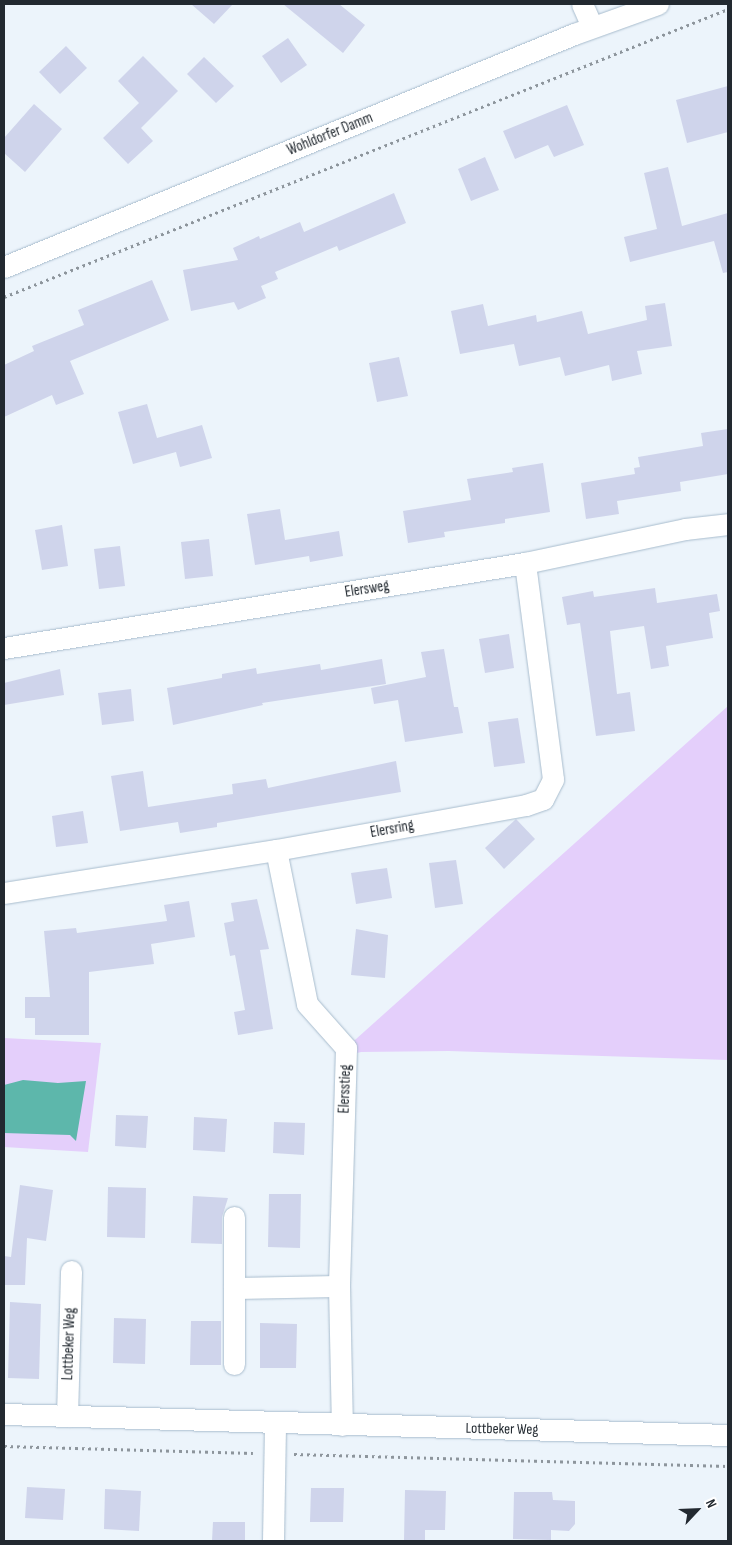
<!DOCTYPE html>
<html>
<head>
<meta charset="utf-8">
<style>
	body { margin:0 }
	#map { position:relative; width:732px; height:1545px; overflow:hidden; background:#ecf4fb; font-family:"Sofia Sans Condensed",sans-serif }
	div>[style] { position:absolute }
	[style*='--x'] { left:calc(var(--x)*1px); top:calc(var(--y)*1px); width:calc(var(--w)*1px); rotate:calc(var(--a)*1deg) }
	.green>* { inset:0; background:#e4cffb }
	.water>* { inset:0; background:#5db7ab }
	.building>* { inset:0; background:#cfd4eb }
	.path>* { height:3px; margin-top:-1.5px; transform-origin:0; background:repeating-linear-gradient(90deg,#8d959c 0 2.5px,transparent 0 6.5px) }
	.roads { filter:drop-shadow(0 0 1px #a8bccd) drop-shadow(0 0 1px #a8bccd) }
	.minor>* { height:21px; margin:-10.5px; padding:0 10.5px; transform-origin:10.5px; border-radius:10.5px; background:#fff }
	span { translate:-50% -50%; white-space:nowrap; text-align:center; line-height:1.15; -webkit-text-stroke:4px #fff; paint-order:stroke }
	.street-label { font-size:15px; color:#222930 }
	.frame { position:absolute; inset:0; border:5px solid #222930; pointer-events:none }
	.north { position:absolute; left:672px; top:1485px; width:50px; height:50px; -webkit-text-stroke:4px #fff; paint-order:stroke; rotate:65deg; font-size:14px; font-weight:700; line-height:20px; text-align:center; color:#222930 }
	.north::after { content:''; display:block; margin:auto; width:18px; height:22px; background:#222930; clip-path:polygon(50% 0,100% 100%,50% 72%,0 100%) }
</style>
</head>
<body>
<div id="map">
	<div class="green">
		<div style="clip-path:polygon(728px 706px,728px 1060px,449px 1051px,361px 1052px,346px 1056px,346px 1048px)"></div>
		<div style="clip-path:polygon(4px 1038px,101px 1043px,88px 1152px,4px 1147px)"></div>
	</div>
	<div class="water">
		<div style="clip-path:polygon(23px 1080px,58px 1083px,86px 1081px,76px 1141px,70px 1135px,4px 1133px,4px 1085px)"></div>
	</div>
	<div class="building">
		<div style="clip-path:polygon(191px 4px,233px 4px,214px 24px)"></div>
		<div style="clip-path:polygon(283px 4px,339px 4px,365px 25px,343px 53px)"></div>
		<div style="clip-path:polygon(288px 38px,307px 65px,281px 83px,262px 56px)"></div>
		<div style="clip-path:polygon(66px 46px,87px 68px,60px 94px,39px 72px)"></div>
		<div style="clip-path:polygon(143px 56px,178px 91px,141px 128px,153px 141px,128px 164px,103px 138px,139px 103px,118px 81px)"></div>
		<div style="clip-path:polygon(204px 57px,234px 86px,216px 103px,187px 74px)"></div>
		<div style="clip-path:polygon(728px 86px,728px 132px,687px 143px,676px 100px)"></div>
		<div style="clip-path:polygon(34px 104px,62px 129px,25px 172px,4px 153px,4px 138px)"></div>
		<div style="clip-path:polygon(567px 105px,584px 145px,554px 157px,548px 145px,515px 159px,503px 131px)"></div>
		<div style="clip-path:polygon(485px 157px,499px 190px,471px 201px,458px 169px)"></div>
		<div style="clip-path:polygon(668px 167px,682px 226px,728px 213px,728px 272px,723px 273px,714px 241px,630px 262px,624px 237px,657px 229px,644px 173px)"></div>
		<div style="clip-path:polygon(394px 193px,406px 223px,339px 251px,337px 246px,275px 272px,278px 279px,261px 286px,266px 298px,238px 310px,234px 302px,191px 311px,183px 270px,238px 260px,233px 248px,259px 236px,260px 239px,300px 222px,304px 232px)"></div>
		<div style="clip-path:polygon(152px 280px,169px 320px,70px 361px,84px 394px,56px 405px,52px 395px,4px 417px,4px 365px,34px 351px,32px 346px,84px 325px,78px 310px)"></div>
		<div style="clip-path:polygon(665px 303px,672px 346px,637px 351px,642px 374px,612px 381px,609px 365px,565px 376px,560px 357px,519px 366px,514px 344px,460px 354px,451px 311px,483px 304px,488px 326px,536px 315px,537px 322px,582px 311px,588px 334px,647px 320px,645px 306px)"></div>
		<div style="clip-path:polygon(399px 357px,408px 396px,377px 402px,369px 363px)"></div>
		<div style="clip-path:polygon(147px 404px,157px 438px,202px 425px,212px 458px,180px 467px,176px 452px,133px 464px,118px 412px)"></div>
		<div style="clip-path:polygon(728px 429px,728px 474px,680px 482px,681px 491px,617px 501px,619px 514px,586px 519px,581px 483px,635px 474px,634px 468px,640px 467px,638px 457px,703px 446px,701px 433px)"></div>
		<div style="clip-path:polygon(543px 463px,550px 512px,505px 519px,505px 523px,444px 532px,445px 537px,408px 543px,403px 511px,471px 500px,467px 479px,513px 472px,512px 468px)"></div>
		<div style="clip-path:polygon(280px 509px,285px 540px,339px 531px,343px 556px,310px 562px,309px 556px,255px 565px,247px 514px)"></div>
		<div style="clip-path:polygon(62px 525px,68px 566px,42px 570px,35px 530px)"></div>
		<div style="clip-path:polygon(209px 539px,213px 576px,185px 579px,181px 542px)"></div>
		<div style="clip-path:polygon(120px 546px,125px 586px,99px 589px,94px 549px)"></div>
		<div style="clip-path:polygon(655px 588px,657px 603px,717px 594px,720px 611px,709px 613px,713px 638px,666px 646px,669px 666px,651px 669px,644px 626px,610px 631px,617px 694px,630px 692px,635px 731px,596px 736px,580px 623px,567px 625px,562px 597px,593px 591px,594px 597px)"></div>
		<div style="clip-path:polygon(509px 634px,514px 668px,485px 673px,479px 639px)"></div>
		<div style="clip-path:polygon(444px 649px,454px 707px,458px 707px,463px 733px,405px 742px,398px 700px,374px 704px,371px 688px,426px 677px,421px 652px)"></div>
		<div style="clip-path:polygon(382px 659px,386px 684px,262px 703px,263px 705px,173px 725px,167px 688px,222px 678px,222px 674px,256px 668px,257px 674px,320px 664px,321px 670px)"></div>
		<div style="clip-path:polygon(60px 669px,64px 695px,4px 705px,4px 683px)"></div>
		<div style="clip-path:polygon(131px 689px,134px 721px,102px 725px,98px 693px)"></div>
		<div style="clip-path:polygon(518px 718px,525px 763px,494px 767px,488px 722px)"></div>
		<div style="clip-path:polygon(396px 761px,401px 792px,217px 823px,217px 827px,180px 833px,178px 822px,120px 831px,111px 776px,143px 771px,148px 807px,233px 794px,232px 784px,266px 779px,268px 788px)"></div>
		<div style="clip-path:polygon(83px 811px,88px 843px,56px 847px,52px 816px)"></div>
		<div style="clip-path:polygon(516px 819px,535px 839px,504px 869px,485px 848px)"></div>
		<div style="clip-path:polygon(456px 860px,463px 904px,435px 908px,429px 863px)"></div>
		<div style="clip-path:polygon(387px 868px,392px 898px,356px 904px,351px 873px)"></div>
		<div style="clip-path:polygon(257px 899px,269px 949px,260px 950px,273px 1029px,238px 1035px,234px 1012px,245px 1010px,235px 955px,230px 956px,224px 923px,234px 921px,231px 903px)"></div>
		<div style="clip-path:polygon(189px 901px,195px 937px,151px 944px,154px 964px,89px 972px,89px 1035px,35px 1035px,35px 1018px,25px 1018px,25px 997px,50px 997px,44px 931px,76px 928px,77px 933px,167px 921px,164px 905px)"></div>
		<div style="clip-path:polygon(356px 929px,388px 935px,385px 978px,351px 975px)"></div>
		<div style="clip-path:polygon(116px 1115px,148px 1116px,146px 1148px,115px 1146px)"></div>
		<div style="clip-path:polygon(194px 1117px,227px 1119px,225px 1152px,193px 1150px)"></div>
		<div style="clip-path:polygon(274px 1122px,305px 1123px,304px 1155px,273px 1153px)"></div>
		<div style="clip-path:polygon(20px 1185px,53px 1190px,46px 1241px,27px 1238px,25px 1285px,4px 1285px,4px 1256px,11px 1257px)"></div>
		<div style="clip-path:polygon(108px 1187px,146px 1188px,145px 1238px,107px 1237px)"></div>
		<div style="clip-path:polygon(269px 1194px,301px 1194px,300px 1248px,268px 1247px)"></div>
		<div style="clip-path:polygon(193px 1196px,228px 1198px,222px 1217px,222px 1244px,191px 1243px)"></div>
		<div style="clip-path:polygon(10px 1302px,41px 1304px,39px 1379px,8px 1378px)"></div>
		<div style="clip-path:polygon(114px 1318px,146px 1319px,145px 1364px,113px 1363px)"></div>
		<div style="clip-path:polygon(191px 1321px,221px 1321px,221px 1365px,190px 1365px)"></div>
		<div style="clip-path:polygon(260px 1323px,297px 1324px,296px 1368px,260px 1368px)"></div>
		<div style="clip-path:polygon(27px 1487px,65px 1489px,63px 1520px,25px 1518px)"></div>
		<div style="clip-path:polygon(311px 1488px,344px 1488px,343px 1522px,310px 1522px)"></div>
		<div style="clip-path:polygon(105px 1489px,141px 1491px,139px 1531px,104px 1529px)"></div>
		<div style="clip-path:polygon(405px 1490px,446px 1491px,445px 1530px,425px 1530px,425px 1541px,404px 1541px)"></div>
		<div style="clip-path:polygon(514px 1492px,552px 1492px,553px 1500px,575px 1501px,575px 1524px,569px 1531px,551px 1530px,551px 1540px,513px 1539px)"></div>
		<div style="clip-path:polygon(213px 1522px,245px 1522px,245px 1541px,212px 1541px)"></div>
	</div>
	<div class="path">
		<div style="--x:4;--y:297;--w:779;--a:-21.69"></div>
		<div style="--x:4;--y:1446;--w:249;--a:1.6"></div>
		<div style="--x:294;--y:1454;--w:434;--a:1.6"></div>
	</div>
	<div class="roads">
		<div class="minor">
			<div style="--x:582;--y:4;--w:24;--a:66"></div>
			<div style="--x:4;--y:267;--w:616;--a:-22.23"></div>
			<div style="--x:574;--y:34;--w:89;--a:-19.7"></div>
			<div style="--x:4;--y:648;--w:528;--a:-9.27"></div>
			<div style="--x:525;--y:563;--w:164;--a:-12"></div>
			<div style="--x:685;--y:529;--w:43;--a:-6.6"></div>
			<div style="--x:276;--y:850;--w:157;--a:78.6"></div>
			<div style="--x:307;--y:1004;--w:59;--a:48.4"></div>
			<div style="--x:346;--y:1048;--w:238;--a:91.7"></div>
			<div style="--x:339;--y:1286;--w:139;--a:88.8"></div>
			<div style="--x:4;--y:893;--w:275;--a:-9"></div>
			<div style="--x:276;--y:850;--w:254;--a:-10.2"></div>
			<div style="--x:526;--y:805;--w:18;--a:-19"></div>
			<div style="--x:543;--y:799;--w:22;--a:-63"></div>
			<div style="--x:553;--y:779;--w:218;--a:-97.4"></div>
			<div style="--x:234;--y:1288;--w:105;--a:-1.1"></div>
			<div style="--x:234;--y:1364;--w:147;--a:-90"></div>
			<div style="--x:4;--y:1414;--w:724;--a:1.66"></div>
			<div style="--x:67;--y:1416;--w:145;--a:-88.4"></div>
			<div style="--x:273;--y:1541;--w:117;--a:-89"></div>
		</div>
	</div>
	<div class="street-label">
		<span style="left:330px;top:134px;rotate:-22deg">Wohldorfer Damm</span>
		<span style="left:367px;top:589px;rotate:-9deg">Elersweg</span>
		<span style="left:392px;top:829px;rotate:-10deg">Elersring</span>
		<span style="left:345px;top:1089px;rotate:-88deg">Elersstieg</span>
		<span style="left:69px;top:1344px;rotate:-88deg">Lottbeker Weg</span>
		<span style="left:502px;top:1429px;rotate:1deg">Lottbeker Weg</span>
	</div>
	<div class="frame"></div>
	<div class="north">N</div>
</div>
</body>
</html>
